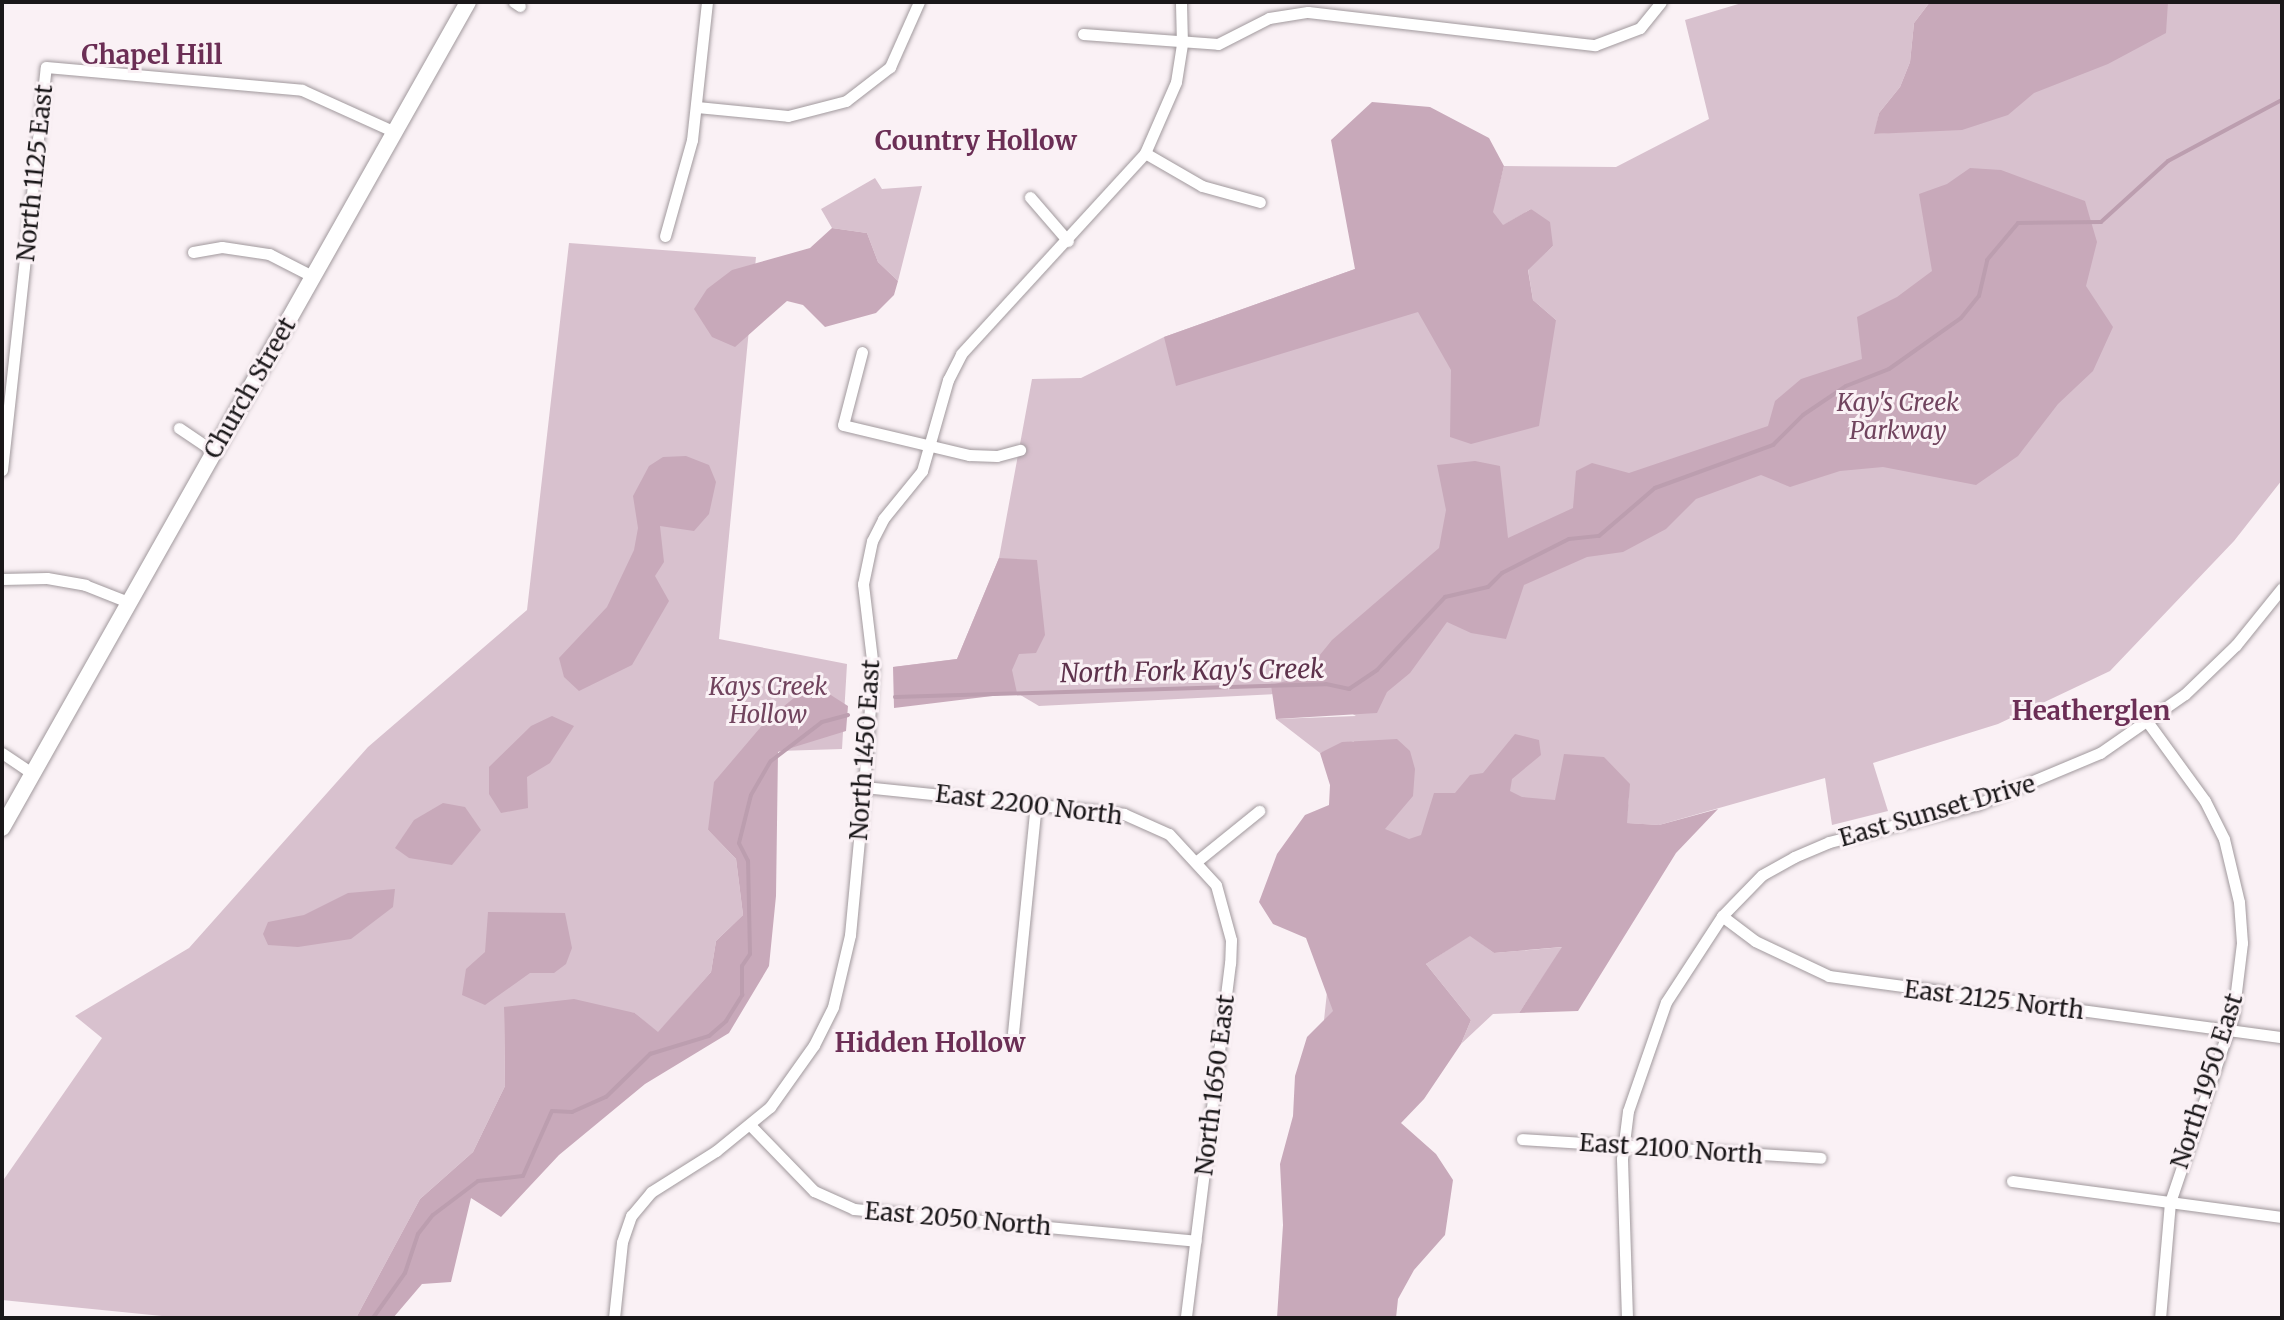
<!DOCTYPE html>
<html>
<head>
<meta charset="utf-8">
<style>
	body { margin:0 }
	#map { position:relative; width:2284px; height:1320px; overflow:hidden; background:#faf1f5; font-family:Merriweather,serif }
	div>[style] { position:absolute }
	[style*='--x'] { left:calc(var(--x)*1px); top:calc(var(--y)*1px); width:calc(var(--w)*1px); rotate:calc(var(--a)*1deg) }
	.green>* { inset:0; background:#d8c1ce }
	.forest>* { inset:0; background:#c8a9ba }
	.stream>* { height:4px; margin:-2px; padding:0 2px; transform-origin:2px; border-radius:2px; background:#bc9eaf }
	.roads { filter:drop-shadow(0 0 2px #a1999d) drop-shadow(0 0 2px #a1999d) }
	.street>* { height:11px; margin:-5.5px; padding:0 5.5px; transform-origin:5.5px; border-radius:5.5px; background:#fff }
	.secondary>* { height:16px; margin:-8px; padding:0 8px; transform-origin:8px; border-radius:8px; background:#fff }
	span { translate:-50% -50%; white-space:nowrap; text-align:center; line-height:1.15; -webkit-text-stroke:6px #faf1f5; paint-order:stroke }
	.street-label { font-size:24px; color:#1a1719 }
	.park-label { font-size:24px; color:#71445e; font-style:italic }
	.neighbourhood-label { font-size:26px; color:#6b2e55; font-weight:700 }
	.water-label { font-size:26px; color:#5e324c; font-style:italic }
	.frame { position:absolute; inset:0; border:4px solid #1a1719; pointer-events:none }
</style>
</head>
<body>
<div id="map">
	<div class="green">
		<div style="clip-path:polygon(1745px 2px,1930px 2px,1914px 23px,1910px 62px,1900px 87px,1879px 113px,1875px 134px,1940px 129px,1949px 2px,2282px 2px,2282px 480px,2234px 541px,2110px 671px,1998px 724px,1873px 763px,1888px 811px,1832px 825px,1825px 778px,1659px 825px,1626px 823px,1629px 797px,1389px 933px,1292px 1318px,1354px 741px,1320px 753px,1276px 719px,1356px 716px,1315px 692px,1039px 706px,1017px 693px,893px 667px,957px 659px,999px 558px,1032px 379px,1081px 378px,1164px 337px,1355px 269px,1418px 312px,1556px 320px,1533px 300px,1528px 269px,1553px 246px,1531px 209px,1502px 226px,1492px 212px,1504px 166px,1616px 167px,1709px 119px,1685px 20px)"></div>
		<div style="clip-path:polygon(875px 178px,882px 189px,922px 186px,898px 281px,878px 262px,867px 233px,832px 228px,821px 209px)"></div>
		<div style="clip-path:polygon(569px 243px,756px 257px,719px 639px,847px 664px,842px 749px,778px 751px,708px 830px,736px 859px,743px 915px,716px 941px,711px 972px,658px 1033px,635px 1013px,504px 1007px,505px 1086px,473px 1152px,420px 1199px,356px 1318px,182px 1318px,2px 1300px,2px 1182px,102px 1038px,75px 1016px,189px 948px,368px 747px,527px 610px)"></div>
		<div style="clip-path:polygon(1470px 935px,1494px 953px,1563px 947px,1519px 1013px,1493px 1014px,1461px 1044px,1471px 1020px,1426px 964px)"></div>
	</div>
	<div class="forest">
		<div style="clip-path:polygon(1930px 2px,2168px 2px,2166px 33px,2108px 64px,2034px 93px,2008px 115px,1962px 130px,1874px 134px,1879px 113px,1900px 87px,1910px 62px,1914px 23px)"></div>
		<div style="clip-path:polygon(1372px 102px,1430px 107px,1489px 138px,1504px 166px,1493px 212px,1503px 225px,1531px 209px,1550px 222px,1553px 246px,1528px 270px,1533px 300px,1556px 320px,1539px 426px,1471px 444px,1450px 437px,1451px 370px,1418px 312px,1176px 386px,1164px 337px,1355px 269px,1331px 140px)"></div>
		<div style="clip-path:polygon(1970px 168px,2001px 170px,2085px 201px,2097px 242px,2086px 286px,2113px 327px,2093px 371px,2058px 404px,2018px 456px,1976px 485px,1883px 467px,1840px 471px,1790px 487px,1761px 475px,1696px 499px,1666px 529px,1623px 552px,1587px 557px,1524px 585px,1506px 639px,1471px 633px,1447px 622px,1410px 673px,1387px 692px,1377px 713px,1276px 719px,1271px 685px,1302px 677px,1332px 640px,1439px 548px,1446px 510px,1437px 465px,1475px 461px,1500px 466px,1508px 538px,1573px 508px,1576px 471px,1592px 463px,1629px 473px,1768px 426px,1775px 401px,1801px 379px,1862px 359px,1857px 317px,1897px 297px,1932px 271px,1919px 194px,1947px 184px)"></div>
		<div style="clip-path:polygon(832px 228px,867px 233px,878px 262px,898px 281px,894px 295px,876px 313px,825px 327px,803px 305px,787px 301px,735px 347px,712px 337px,694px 309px,707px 289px,732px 270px,810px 248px)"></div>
		<div style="clip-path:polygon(686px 456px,709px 465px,716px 482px,709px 514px,694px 531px,660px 526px,664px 562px,655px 576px,669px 601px,632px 665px,579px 691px,564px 677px,559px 658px,607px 607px,634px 550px,638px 528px,633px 496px,649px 466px,663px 457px)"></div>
		<div style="clip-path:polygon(999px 558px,1037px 560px,1045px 635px,1036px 653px,1019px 654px,1012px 670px,1017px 693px,894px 708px,893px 667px,957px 659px)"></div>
		<div style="clip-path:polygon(812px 683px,848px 706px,846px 731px,778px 752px,776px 896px,769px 966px,729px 1033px,645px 1084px,559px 1155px,501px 1217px,471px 1198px,451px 1282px,422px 1284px,393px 1318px,356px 1318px,420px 1199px,473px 1152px,505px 1086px,504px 1007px,574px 999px,635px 1013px,658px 1032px,711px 972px,716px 941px,743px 915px,736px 859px,708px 830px,714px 782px,766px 721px)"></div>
		<div style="clip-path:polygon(552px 716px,574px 726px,550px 763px,527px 777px,528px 808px,501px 813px,489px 794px,489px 767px,531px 726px)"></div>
		<div style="clip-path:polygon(1515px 734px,1539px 740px,1541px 755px,1512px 779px,1510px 791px,1522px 797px,1555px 800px,1564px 754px,1604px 757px,1630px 784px,1627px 823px,1659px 825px,1718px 809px,1676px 853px,1578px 1011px,1519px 1013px,1562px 947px,1494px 953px,1470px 936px,1426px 964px,1471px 1020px,1461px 1044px,1424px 1099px,1401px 1123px,1436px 1154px,1453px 1180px,1445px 1235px,1414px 1270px,1398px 1299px,1396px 1318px,1277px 1318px,1283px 1225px,1280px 1164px,1293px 1116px,1295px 1076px,1307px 1037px,1333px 1011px,1306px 938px,1273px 924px,1259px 902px,1277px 854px,1305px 815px,1329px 805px,1330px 785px,1320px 753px,1342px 742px,1397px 739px,1410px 751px,1415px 769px,1413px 796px,1385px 829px,1409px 839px,1421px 835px,1434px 793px,1455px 793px,1470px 775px,1483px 773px)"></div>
		<div style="clip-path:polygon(443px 803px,465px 807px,481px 830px,452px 865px,409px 858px,395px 848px,414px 820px)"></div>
		<div style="clip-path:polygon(395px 889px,393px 907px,351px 939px,298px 947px,268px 945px,263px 934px,268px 922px,304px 915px,348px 893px)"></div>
		<div style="clip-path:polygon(488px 912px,565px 913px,572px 948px,566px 964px,554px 973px,530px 973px,485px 1005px,462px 995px,466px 969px,485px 952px)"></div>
	</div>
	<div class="stream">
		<div style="--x:895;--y:697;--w:431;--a:-1.7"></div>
		<div style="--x:1326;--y:684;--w:24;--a:12"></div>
		<div style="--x:1349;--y:689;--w:34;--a:-34"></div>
		<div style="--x:1377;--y:670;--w:100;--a:-47"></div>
		<div style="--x:1445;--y:597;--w:44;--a:-13.1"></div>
		<div style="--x:1488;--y:587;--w:20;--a:-45"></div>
		<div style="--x:1502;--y:573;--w:75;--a:-26.9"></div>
		<div style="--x:1569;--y:539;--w:30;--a:-6"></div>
		<div style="--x:1599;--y:536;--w:74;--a:-40.6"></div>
		<div style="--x:1655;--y:488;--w:126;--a:-20"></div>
		<div style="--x:1773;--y:445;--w:42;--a:-45"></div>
		<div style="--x:1803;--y:415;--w:52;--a:-34"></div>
		<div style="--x:1846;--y:386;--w:46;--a:-21.6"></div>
		<div style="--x:1889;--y:369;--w:88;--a:-35.3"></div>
		<div style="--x:1961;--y:318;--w:28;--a:-51"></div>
		<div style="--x:1979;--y:296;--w:37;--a:-77"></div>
		<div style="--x:1987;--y:260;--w:48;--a:-50"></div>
		<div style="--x:2018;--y:223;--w:83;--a:-0.7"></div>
		<div style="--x:2101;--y:222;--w:91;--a:-42.3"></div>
		<div style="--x:2168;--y:161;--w:129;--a:-28.2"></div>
		<div style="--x:373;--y:1318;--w:55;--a:-54.6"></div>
		<div style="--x:405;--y:1273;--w:41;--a:-71.6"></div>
		<div style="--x:418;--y:1234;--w:24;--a:-52"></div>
		<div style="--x:433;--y:1215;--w:56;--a:-37.1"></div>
		<div style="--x:478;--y:1181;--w:45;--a:-6.3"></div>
		<div style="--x:523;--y:1176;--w:71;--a:-66"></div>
		<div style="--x:552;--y:1111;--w:20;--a:3"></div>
		<div style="--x:572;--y:1112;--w:37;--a:-24"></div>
		<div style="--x:606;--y:1097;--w:62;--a:-44.3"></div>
		<div style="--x:650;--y:1054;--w:62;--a:-17"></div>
		<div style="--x:709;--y:1036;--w:23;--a:-41"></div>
		<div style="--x:726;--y:1021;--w:31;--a:-58"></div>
		<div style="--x:742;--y:995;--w:29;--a:-90"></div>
		<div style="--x:742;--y:966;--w:14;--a:-56"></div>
		<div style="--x:750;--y:954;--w:93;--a:-91.2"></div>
		<div style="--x:748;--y:861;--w:20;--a:-117"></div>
		<div style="--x:739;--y:843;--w:49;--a:-76"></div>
		<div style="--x:751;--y:795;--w:39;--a:-60"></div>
		<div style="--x:771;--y:761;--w:64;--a:-37.4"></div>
		<div style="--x:822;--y:722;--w:27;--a:-15"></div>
	</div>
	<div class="roads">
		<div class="street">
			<div style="--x:514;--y:2;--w:7;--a:34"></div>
			<div style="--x:1083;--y:34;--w:135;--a:4.2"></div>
			<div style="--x:1218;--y:44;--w:57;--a:-27"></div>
			<div style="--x:1269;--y:18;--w:39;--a:-9"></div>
			<div style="--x:1308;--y:12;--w:289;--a:6.6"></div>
			<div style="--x:1595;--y:45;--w:48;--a:-20.7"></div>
			<div style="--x:1640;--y:28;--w:33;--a:-51"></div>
			<div style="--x:697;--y:107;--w:91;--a:5.6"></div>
			<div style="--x:788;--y:116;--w:60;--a:-14.5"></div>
			<div style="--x:846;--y:101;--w:56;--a:-37.7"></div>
			<div style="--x:890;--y:67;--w:71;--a:-66"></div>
			<div style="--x:1145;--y:153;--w:66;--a:30.1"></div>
			<div style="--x:1202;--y:186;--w:60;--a:15.4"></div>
			<div style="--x:1030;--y:197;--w:58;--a:49.2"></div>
			<div style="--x:665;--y:236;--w:100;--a:-74.3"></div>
			<div style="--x:692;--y:140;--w:139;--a:-83.8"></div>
			<div style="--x:193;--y:252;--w:29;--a:-10"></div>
			<div style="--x:222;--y:247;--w:48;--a:8.5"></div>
			<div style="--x:269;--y:254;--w:51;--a:27.1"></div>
			<div style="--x:862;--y:352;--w:75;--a:104.6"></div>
			<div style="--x:843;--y:425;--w:130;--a:13.4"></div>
			<div style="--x:969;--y:455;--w:28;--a:2"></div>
			<div style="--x:997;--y:456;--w:24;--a:-15"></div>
			<div style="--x:179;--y:428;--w:41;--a:34.1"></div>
			<div style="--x:2;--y:470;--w:405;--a:-83.8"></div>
			<div style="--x:46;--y:67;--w:257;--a:5.1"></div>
			<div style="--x:302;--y:90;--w:100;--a:24.3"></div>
			<div style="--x:2;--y:579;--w:45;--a:-1.3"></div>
			<div style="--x:47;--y:578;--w:39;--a:10"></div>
			<div style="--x:85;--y:585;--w:46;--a:21.6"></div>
			<div style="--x:2149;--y:724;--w:95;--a:54"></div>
			<div style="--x:2205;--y:801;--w:42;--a:63.4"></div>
			<div style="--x:2224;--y:839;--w:65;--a:76.6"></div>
			<div style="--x:2239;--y:902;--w:41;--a:85.8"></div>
			<div style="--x:2242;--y:943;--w:74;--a:97"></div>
			<div style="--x:2233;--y:1016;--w:196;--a:108.7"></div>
			<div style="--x:2170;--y:1202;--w:116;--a:94.9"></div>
			<div style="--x:2;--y:753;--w:36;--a:34"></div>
			<div style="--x:864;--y:787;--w:261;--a:5.9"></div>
			<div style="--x:1124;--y:814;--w:49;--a:24"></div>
			<div style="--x:1169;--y:834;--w:69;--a:47.3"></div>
			<div style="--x:1216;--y:885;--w:57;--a:74.7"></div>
			<div style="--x:1231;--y:940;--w:23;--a:92"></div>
			<div style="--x:1230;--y:963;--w:358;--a:97.1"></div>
			<div style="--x:1197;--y:861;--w:80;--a:-38.9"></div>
			<div style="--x:1722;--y:916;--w:41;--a:37.1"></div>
			<div style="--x:1755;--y:941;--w:82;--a:25.3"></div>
			<div style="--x:1829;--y:976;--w:457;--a:7.7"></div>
			<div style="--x:1013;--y:1033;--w:231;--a:-84.3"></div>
			<div style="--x:751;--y:1126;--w:91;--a:45.9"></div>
			<div style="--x:814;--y:1191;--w:44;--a:24.2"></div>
			<div style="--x:854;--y:1209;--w:343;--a:5.3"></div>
			<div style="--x:1522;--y:1139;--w:299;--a:3.6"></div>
			<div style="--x:2012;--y:1181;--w:272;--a:7.6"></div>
			<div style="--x:614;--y:1318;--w:76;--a:-84"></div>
			<div style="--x:622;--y:1242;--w:28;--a:-71"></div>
			<div style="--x:631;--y:1216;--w:31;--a:-50"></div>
			<div style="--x:651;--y:1192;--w:77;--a:-32.2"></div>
			<div style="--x:716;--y:1151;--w:70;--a:-39.2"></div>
			<div style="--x:770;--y:1107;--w:76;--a:-54.6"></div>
			<div style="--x:814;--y:1045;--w:42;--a:-63.4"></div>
			<div style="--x:833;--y:1007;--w:74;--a:-76.7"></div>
			<div style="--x:850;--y:935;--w:149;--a:-84.6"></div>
			<div style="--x:864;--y:787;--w:119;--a:-85.7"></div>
			<div style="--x:873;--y:668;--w:85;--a:-96.8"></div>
			<div style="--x:863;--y:584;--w:44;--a:-78.2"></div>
			<div style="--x:872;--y:541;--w:25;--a:-63"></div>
			<div style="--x:883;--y:519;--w:62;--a:-50.9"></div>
			<div style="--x:922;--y:471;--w:95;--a:-74.1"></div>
			<div style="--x:948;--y:380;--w:29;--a:-63"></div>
			<div style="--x:961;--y:354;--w:273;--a:-47.5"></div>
			<div style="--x:1145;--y:153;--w:77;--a:-66.4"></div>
			<div style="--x:1176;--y:82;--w:38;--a:-81"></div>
			<div style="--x:1182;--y:44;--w:42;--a:-91.4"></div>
			<div style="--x:1627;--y:1318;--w:159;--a:-91.8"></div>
			<div style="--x:1622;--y:1159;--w:48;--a:-82.9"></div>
			<div style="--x:1628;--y:1111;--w:115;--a:-70.8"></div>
			<div style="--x:1666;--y:1002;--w:103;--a:-56.9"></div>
			<div style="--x:1722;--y:916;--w:57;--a:-45.7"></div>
			<div style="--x:1762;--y:875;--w:37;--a:-29"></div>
			<div style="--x:1794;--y:857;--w:38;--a:-23"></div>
			<div style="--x:1829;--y:842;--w:154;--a:-14.3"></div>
			<div style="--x:1978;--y:804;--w:132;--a:-22.7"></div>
			<div style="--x:2100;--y:753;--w:103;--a:-34.8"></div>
			<div style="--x:2185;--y:694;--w:71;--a:-43.9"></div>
			<div style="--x:2236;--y:645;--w:73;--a:-51.1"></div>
		</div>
		<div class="secondary">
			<div style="--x:2;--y:828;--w:948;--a:-60.57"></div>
		</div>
	</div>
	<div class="street-label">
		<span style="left:35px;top:173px;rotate:-84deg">North 1125 East</span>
		<span style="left:250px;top:388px;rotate:-60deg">Church Street</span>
		<span style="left:865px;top:750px;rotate:-86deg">North 1450 East</span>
		<span style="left:1029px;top:805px;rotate:7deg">East 2200 North</span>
		<span style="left:1937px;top:811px;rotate:-16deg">East Sunset Drive</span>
		<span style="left:1994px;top:1000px;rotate:7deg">East 2125 North</span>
		<span style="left:2207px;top:1081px;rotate:-72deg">North 1950 East</span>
		<span style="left:1215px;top:1085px;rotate:-83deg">North 1650 East</span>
		<span style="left:1671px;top:1149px;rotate:4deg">East 2100 North</span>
		<span style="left:958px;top:1219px;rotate:5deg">East 2050 North</span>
	</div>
	<div class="park-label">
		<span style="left:1898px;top:417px">Kay's Creek<br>Parkway</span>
		<span style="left:768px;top:701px">Kays Creek<br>Hollow</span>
	</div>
	<div class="neighbourhood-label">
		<span style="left:152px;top:55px">Chapel Hill</span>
		<span style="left:976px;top:141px">Country Hollow</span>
		<span style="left:2091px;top:711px">Heatherglen</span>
		<span style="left:930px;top:1043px">Hidden Hollow</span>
	</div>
	<div class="water-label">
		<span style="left:1192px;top:671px;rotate:-1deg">North Fork Kay's Creek</span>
	</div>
	<div class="frame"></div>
</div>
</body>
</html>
